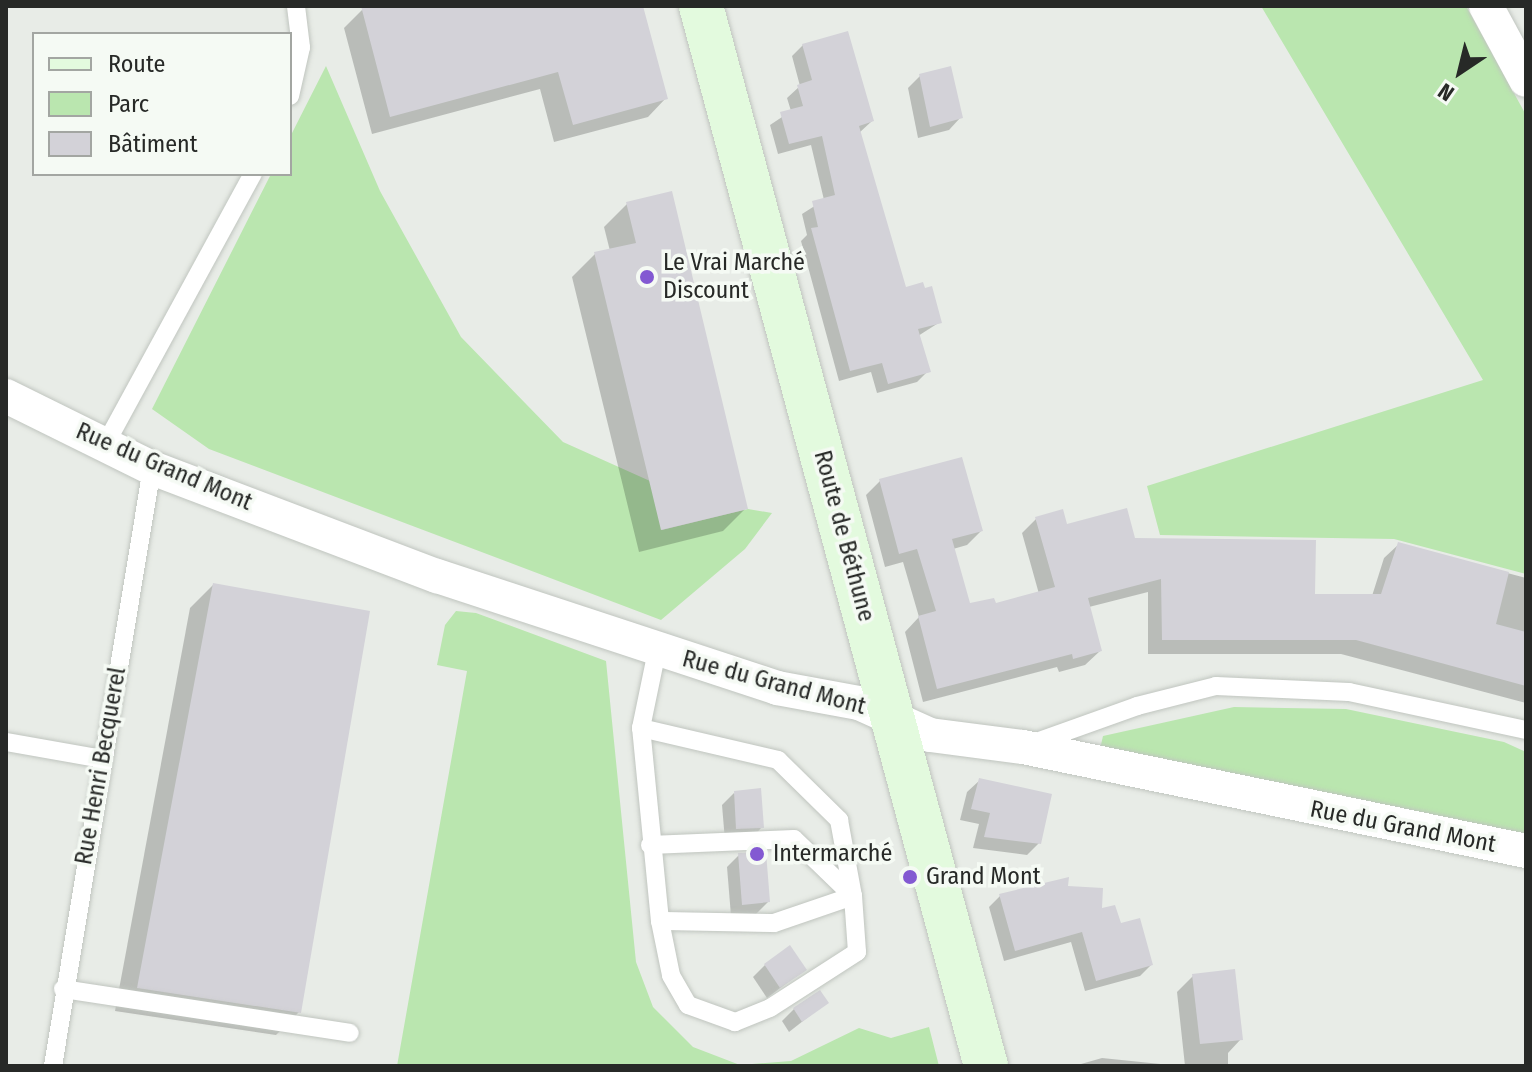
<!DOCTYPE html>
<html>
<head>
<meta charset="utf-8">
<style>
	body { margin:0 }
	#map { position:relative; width:1532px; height:1072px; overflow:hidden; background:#e8ece7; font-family:"Fira Sans Condensed",sans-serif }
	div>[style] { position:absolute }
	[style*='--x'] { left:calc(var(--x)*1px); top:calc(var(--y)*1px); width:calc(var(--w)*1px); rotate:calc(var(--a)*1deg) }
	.green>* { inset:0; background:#bae6af }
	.shadow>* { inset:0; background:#0003 }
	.building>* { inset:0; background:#d3d2d8 }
	.roads { filter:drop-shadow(0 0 2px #c0c5bf) drop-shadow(0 0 2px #c0c5bf) }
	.service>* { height:18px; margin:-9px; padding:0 9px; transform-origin:9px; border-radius:9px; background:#fff }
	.minor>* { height:34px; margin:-17px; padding:0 17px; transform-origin:17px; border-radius:17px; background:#fff }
	.secondary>* { height:44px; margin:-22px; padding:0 22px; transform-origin:22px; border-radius:22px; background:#e3fade }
	.dots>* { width:22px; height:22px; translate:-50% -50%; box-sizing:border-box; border:4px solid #f5faf4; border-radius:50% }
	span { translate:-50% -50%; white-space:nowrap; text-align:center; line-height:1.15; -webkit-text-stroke:7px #f5faf4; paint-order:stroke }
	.poi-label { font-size:24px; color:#272927 }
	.left { translate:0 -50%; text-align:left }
	.street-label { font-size:24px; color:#272927 }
	.frame { position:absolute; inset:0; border:8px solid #272927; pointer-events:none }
	.legend { position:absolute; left:32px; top:32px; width:260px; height:144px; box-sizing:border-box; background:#f5faf4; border:2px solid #a3a6a2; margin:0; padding:10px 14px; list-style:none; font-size:24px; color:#272927 }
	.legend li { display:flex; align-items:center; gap:16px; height:40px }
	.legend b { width:40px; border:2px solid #a3a6a2 }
	.north { position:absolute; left:1420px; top:32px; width:80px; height:80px; -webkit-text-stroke:6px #f5faf4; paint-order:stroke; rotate:215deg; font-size:22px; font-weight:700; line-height:32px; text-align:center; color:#272927 }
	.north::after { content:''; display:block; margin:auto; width:28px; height:36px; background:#272927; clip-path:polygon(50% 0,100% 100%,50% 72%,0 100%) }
</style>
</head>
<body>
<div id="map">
	<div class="green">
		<div style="clip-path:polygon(1261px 6px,1466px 6px,1526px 115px,1526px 574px,1394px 539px,1160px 535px,1147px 486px,1483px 380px)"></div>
		<div style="clip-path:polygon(326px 66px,380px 191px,461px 337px,563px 442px,650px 481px,662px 530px,748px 509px,772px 513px,745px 549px,661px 620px,209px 449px,152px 409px,271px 174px,290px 174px,290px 137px)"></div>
		<div style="clip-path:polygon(456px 611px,476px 613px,606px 661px,636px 962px,653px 1007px,693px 1047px,740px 1065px,791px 1061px,859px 1028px,891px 1038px,929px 1027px,939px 1066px,397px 1066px,467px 671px,437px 665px,445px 625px)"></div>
		<div style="clip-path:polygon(1234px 707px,1346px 709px,1504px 742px,1526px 752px,1526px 840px,1098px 758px,1103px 736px)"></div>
	</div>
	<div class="shadow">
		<div style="clip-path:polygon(375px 6px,641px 6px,666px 98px,648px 117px,554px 142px,540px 89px,372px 134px,344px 28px,363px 9px)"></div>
		<div style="clip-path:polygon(803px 45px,872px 121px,859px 133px,905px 289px,940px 322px,918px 336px,928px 371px,917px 382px,877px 393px,871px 372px,839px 381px,801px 241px,807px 235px,802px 214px,824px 200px,811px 145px,778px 154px,770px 125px,791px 111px,787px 98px,800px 86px,792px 56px)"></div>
		<div style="clip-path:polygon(920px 76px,961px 117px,949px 130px,918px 138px,908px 88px)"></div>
		<div style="clip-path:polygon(627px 204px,746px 508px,723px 531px,639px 552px,572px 277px,595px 254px,610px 251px,604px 227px)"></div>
		<div style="clip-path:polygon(880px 481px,981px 531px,967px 545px,953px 549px,969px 606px,995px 606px,1039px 594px,1022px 533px,1036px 519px,1134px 540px,1313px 596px,1372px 596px,1384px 558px,1399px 544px,1526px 578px,1526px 703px,1341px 654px,1148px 654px,1148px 592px,1089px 607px,1100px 651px,1085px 665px,1059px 672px,1057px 667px,923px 702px,905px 632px,919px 617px,903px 562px,885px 567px,866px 495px)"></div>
		<div style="clip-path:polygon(213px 585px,299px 1012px,276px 1035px,115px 1011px,190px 608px)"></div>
		<div style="clip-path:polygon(980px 780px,1039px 843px,1027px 855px,973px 848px,979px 824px,960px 820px,967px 792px)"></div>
		<div style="clip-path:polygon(734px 793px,762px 827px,750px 840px,725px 841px,722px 805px)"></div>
		<div style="clip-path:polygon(739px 855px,768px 902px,756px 914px,731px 916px,727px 867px)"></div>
		<div style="clip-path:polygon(1066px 888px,1119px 926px,1151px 965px,1140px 976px,1085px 991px,1071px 942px,1004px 961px,989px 907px,1000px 896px)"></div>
		<div style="clip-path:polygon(765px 965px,804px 970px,767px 998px,753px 977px)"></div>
		<div style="clip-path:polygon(1193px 976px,1241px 1039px,1228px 1053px,1228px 1066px,1185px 1066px,1177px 992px)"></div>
		<div style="clip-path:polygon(826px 1003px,789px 1032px,782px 1021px,794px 1009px)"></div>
		<div style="clip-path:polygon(1102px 1058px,1180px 1066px,1074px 1066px)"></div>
	</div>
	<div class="building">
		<div style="clip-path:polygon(361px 6px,643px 6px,668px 99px,573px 125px,558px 72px,390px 117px)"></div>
		<div style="clip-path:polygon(848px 31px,874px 121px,859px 126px,906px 287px,923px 282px,925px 288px,932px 286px,942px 323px,918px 329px,931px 372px,888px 384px,882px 363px,850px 371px,811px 228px,818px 227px,812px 201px,835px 195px,822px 136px,789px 144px,780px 112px,803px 106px,797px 85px,812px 80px,802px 44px)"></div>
		<div style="clip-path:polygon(951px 66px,963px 118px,930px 127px,919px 74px)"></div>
		<div style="clip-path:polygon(672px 191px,748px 509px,661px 530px,594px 252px,636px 243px,626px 202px)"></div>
		<div style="clip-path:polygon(962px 457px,983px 531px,952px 539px,970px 603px,994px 598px,996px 603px,1055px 587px,1035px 517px,1063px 509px,1067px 524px,1127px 508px,1135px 538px,1316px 540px,1315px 594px,1381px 594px,1398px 542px,1509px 572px,1496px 624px,1526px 632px,1526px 686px,1356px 640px,1162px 640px,1161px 579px,1088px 598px,1102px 651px,1073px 659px,1072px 654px,937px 689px,918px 616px,936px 611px,917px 549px,899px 554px,879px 479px)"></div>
		<div style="clip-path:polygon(213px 583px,370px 611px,301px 1013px,137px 988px)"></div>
		<div style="clip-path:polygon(979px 778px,1052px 794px,1041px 844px,984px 837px,990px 813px,971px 809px)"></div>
		<div style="clip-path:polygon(761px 788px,764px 828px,736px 829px,734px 791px)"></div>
		<div style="clip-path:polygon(766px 852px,770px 902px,742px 905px,738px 853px)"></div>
		<div style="clip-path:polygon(1069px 877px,1068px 886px,1103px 888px,1102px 908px,1115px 905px,1121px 923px,1140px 918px,1153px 965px,1096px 981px,1082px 932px,1015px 951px,999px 894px)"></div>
		<div style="clip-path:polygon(790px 945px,807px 970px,780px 988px,764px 964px)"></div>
		<div style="clip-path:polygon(1235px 969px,1243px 1040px,1200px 1044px,1192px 974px)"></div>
		<div style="clip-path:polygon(820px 990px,829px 1003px,802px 1022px,793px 1008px)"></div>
	</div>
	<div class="roads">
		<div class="service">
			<div style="--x:290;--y:96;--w:50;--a:-77.3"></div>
			<div style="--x:301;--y:47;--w:41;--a:-97"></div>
			<div style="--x:105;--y:445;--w:309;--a:-61.4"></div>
			<div style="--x:641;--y:728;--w:141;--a:13.1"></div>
			<div style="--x:778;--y:760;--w:86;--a:44.5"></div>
			<div style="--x:839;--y:820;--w:77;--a:79.6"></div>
			<div style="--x:853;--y:896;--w:83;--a:161.1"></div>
			<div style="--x:774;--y:923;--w:114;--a:-179"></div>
			<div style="--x:660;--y:921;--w:194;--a:-95.6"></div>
			<div style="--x:641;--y:728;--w:79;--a:-78.3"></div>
			<div style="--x:6;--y:742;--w:97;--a:10"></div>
			<div style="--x:1031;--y:744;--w:113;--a:-19.7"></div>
			<div style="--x:1137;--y:706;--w:81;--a:-14.2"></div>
			<div style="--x:1216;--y:686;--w:133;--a:2.6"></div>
			<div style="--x:1349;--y:692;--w:181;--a:12.1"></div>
			<div style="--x:650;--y:845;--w:144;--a:-2.4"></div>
			<div style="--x:794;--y:839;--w:82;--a:44"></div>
			<div style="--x:853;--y:896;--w:56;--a:85.9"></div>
			<div style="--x:857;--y:952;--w:103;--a:147.2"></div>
			<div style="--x:770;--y:1008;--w:38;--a:158"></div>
			<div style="--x:735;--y:1022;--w:50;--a:-160.1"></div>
			<div style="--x:688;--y:1005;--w:34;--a:-120"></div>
			<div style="--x:671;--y:975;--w:55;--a:-101.5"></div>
			<div style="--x:63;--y:989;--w:290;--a:8.7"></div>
			<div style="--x:53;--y:1066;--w:606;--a:-80.6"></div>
		</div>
		<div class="minor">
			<div style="--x:1486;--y:6;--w:84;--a:61.6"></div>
			<div style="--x:6;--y:396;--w:163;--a:26.3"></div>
			<div style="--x:152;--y:468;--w:305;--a:20.8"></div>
			<div style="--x:437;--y:576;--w:358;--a:18.2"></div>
			<div style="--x:777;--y:688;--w:83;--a:10.4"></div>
			<div style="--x:859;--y:703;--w:78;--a:24.3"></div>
			<div style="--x:930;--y:735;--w:94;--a:7.4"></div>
			<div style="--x:1023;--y:747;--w:514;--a:11.68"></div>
		</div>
		<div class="secondary">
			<div style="--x:701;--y:6;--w:1098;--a:74.95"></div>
		</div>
	</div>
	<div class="dots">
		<div style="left:647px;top:277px;background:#8359d2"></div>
		<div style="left:757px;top:854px;background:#8359d2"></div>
		<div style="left:910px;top:877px;background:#8359d2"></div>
	</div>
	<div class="poi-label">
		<span class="left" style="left:663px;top:277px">Le Vrai Marché<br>Discount</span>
		<span class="left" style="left:773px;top:854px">Intermarché</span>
		<span class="left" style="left:926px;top:877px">Grand Mont</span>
	</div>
	<div class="street-label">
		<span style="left:164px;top:467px;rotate:23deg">Rue du Grand Mont</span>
		<span style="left:844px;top:536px;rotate:75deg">Route de Béthune</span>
		<span style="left:774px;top:683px;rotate:15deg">Rue du Grand Mont</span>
		<span style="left:101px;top:766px;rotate:-80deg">Rue Henri Becquerel</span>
		<span style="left:1403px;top:827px;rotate:11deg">Rue du Grand Mont</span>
	</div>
	<div class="frame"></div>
	<ul class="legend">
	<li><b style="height:10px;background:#e3fade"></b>Route</li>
	<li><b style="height:22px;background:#bae6af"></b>Parc</li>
	<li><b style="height:22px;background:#d3d2d8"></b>Bâtiment</li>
	</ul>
	<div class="north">N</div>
</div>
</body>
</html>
